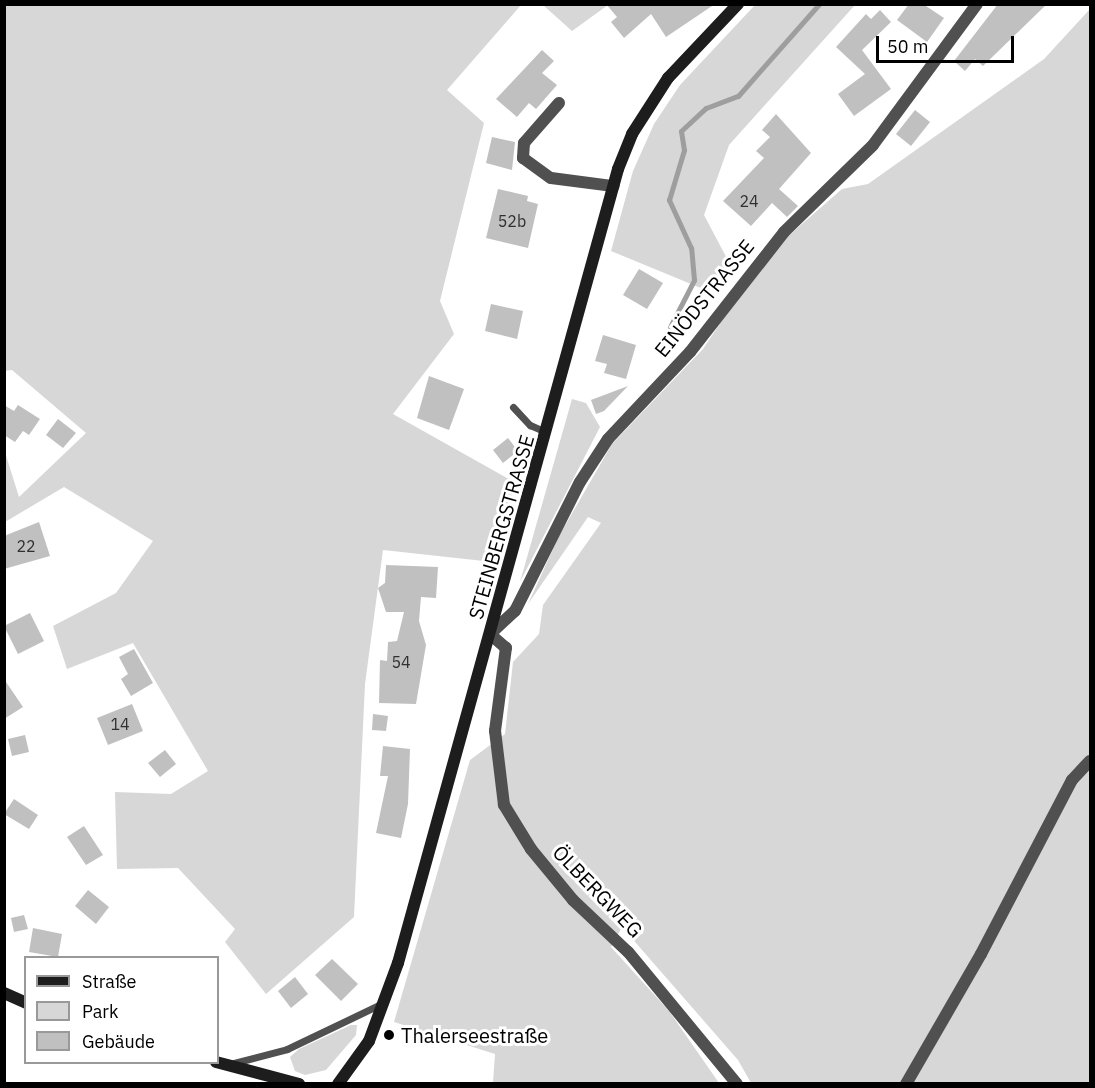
<!DOCTYPE html>
<html>
<head>
<meta charset="utf-8">
<style>
	body { margin:0 }
	#map { position:relative; width:1095px; height:1088px; overflow:hidden; background:#fff; font-family:"IBM Plex Sans",sans-serif }
	div>[style] { position:absolute }
	[style*='--x'] { left:calc(var(--x)*1px); top:calc(var(--y)*1px); width:calc(var(--w)*1px); rotate:calc(var(--a)*1deg) }
	.green>* { inset:0; background:#d7d7d7 }
	.stream>* { height:5px; margin:-2.5px; padding:0 2.5px; transform-origin:2.5px; border-radius:2.5px; background:#9e9e9e }
	.building>* { inset:0; background:#c0c0c0 }
	.lane>* { height:7px; margin:-3.5px; padding:0 3.5px; transform-origin:3.5px; border-radius:3.5px; background:#505050 }
	.street>* { height:12px; margin:-6px; padding:0 6px; transform-origin:6px; border-radius:6px; background:#505050 }
	.secondary>* { height:12px; margin:-6px; padding:0 6px; transform-origin:6px; border-radius:6px; background:#1d1d1d }
	.dots>* { width:16px; height:16px; translate:-50% -50%; box-sizing:border-box; border:3px solid #fff; border-radius:50% }
	span { translate:-50% -50%; white-space:nowrap; text-align:center; line-height:1.15; -webkit-text-stroke:6px #fff; paint-order:stroke }
	.number-label { font-size:16px; color:#303030 }
	.number-label span { -webkit-text-stroke-width:0 }
	.street-label { font-size:20px; color:#000 }
	.poi-label { font-size:20px; color:#000 }
	.left { translate:0 -50%; text-align:left }
	.frame { position:absolute; inset:0; border:6px solid #000; pointer-events:none }
	.legend { position:absolute; left:24px; top:956px; width:195px; height:108px; box-sizing:border-box; background:#fff; border:2px solid #999; margin:0; padding:8px 10px; list-style:none; font-size:18px; color:#000 }
	.legend li { display:flex; align-items:center; gap:12px; height:30px }
	.legend b { width:30px; border:2px solid #999 }
	.scale { position:absolute; left:876px; top:36px; width:138px; height:27px; box-sizing:border-box; border:3px solid #000; border-top:0; padding-left:8px; font-size:18px; line-height:21px; white-space:nowrap; color:#000; -webkit-text-stroke:4px #fff; paint-order:stroke }
</style>
</head>
<body>
<div id="map">
	<div class="green">
		<div style="clip-path:polygon(5px 5px,521px 5px,447px 90px,484px 123px,440px 301px,454px 334px,393px 414px,516px 483px,493px 562px,383px 550px,365px 684px,354px 917px,266px 994px,225px 942px,235px 929px,178px 868px,117px 869px,115px 792px,171px 794px,208px 771px,133px 643px,67px 669px,53px 626px,116px 593px,153px 541px,64px 487px,5px 522px,4px 449px,19px 497px,86px 433px,12px 370px,5px 371px)"></div>
		<div style="clip-path:polygon(543px 5px,608px 5px,572px 31px)"></div>
		<div style="clip-path:polygon(755px 5px,855px 5px,729px 145px,704px 215px,732px 268px,708px 291px,611px 251px,633px 171px,654px 124px,680px 85px)"></div>
		<div style="clip-path:polygon(1090px 9px,1090px 1083px,751px 1083px,738px 1060px,622px 927px,611px 947px,669px 1011px,719px 1083px,493px 1083px,495px 1054px,394px 1022px,470px 760px,505px 734px,513px 662px,539px 634px,543px 605px,601px 523px,588px 517px,528px 604px,559px 536px,612px 444px,703px 349px,745px 286px,786px 238px,842px 189px,868px 184px,1044px 59px)"></div>
		<div style="clip-path:polygon(572px 399px,586px 403px,600px 427px,520px 582px)"></div>
		<div style="clip-path:polygon(351px 1025px,357px 1025px,356px 1035px,326px 1070px,305px 1075px,295px 1071px,290px 1057px,299px 1049px)"></div>
	</div>
	<div class="stream">
		<div style="--x:670;--y:327;--w:53;--a:-62.9"></div>
		<div style="--x:694;--y:280;--w:32;--a:-95"></div>
		<div style="--x:691;--y:248;--w:53;--a:-114.6"></div>
		<div style="--x:669;--y:200;--w:52;--a:-73.3"></div>
		<div style="--x:684;--y:150;--w:19;--a:-99"></div>
		<div style="--x:681;--y:131;--w:34;--a:-43"></div>
		<div style="--x:706;--y:108;--w:34;--a:-21"></div>
		<div style="--x:738;--y:96;--w:123;--a:-48.6"></div>
	</div>
	<div class="building">
		<div style="clip-path:polygon(606px 4px,715px 4px,666px 37px,651px 14px,624px 38px,611px 22px,617px 17px)"></div>
		<div style="clip-path:polygon(909px 4px,923px 4px,944px 18px,927px 42px,897px 20px)"></div>
		<div style="clip-path:polygon(998px 4px,1047px 4px,983px 66px,975px 59px,965px 71px,954px 61px)"></div>
		<div style="clip-path:polygon(880px 10px,891px 22px,862px 50px,891px 89px,854px 116px,838px 94px,865px 74px,836px 47px,866px 14px,871px 19px)"></div>
		<div style="clip-path:polygon(542px 50px,554px 61px,542px 73px,557px 85px,536px 109px,529px 103px,517px 117px,496px 99px)"></div>
		<div style="clip-path:polygon(915px 110px,930px 122px,911px 146px,896px 134px)"></div>
		<div style="clip-path:polygon(776px 114px,811px 153px,779px 189px,798px 206px,787px 217px,772px 203px,751px 226px,723px 201px,764px 158px,756px 151px,770px 137px,762px 130px)"></div>
		<div style="clip-path:polygon(492px 137px,515px 142px,512px 170px,486px 163px)"></div>
		<div style="clip-path:polygon(498px 189px,528px 196px,527px 201px,538px 204px,528px 248px,486px 238px)"></div>
		<div style="clip-path:polygon(639px 269px,663px 283px,647px 309px,623px 295px)"></div>
		<div style="clip-path:polygon(491px 304px,523px 311px,517px 339px,485px 331px)"></div>
		<div style="clip-path:polygon(603px 335px,636px 345px,626px 379px,604px 373px,607px 364px,595px 361px)"></div>
		<div style="clip-path:polygon(429px 376px,464px 389px,449px 430px,417px 418px)"></div>
		<div style="clip-path:polygon(628px 386px,604px 411px,596px 414px,591px 400px)"></div>
		<div style="clip-path:polygon(4px 405px,14px 411px,18px 405px,40px 419px,29px 435px,23px 431px,15px 442px,4px 435px)"></div>
		<div style="clip-path:polygon(58px 419px,76px 433px,63px 448px,46px 435px)"></div>
		<div style="clip-path:polygon(508px 438px,518px 451px,503px 463px,493px 450px)"></div>
		<div style="clip-path:polygon(39px 522px,50px 556px,4px 569px,4px 536px)"></div>
		<div style="clip-path:polygon(386px 565px,438px 567px,436px 598px,421px 597px,419px 621px,426px 645px,416px 704px,379px 703px,380px 660px,387px 661px,388px 642px,397px 641px,404px 612px,386px 612px,378px 588px,385px 583px)"></div>
		<div style="clip-path:polygon(30px 613px,44px 641px,18px 654px,4px 626px)"></div>
		<div style="clip-path:polygon(134px 649px,153px 683px,131px 696px,121px 679px,128px 674px,119px 657px)"></div>
		<div style="clip-path:polygon(4px 679px,23px 707px,4px 719px)"></div>
		<div style="clip-path:polygon(132px 704px,143px 731px,108px 745px,97px 718px)"></div>
		<div style="clip-path:polygon(373px 714px,388px 716px,386px 731px,372px 730px)"></div>
		<div style="clip-path:polygon(25px 735px,29px 752px,12px 756px,8px 739px)"></div>
		<div style="clip-path:polygon(383px 746px,410px 749px,408px 804px,401px 838px,376px 833px,388px 776px,380px 776px)"></div>
		<div style="clip-path:polygon(165px 750px,176px 764px,160px 777px,148px 763px)"></div>
		<div style="clip-path:polygon(14px 799px,38px 815px,29px 829px,4px 814px)"></div>
		<div style="clip-path:polygon(84px 826px,103px 855px,86px 865px,67px 837px)"></div>
		<div style="clip-path:polygon(88px 890px,109px 907px,96px 924px,75px 906px)"></div>
		<div style="clip-path:polygon(24px 915px,28px 929px,14px 932px,11px 918px)"></div>
		<div style="clip-path:polygon(33px 928px,62px 934px,58px 957px,29px 952px)"></div>
		<div style="clip-path:polygon(332px 959px,358px 984px,341px 1001px,315px 975px)"></div>
		<div style="clip-path:polygon(295px 977px,308px 994px,291px 1008px,278px 991px)"></div>
	</div>
	<div class="lane">
		<div style="--x:513;--y:407;--w:25;--a:47"></div>
		<div style="--x:530;--y:425;--w:17;--a:24"></div>
		<div style="--x:230;--y:1064;--w:59;--a:-14.7"></div>
		<div style="--x:287;--y:1049;--w:106;--a:-25.6"></div>
	</div>
	<div class="street">
		<div style="--x:559;--y:103;--w:53;--a:131.2"></div>
		<div style="--x:524;--y:143;--w:15;--a:94"></div>
		<div style="--x:523;--y:158;--w:34;--a:36"></div>
		<div style="--x:551;--y:178;--w:63;--a:7.4"></div>
		<div style="--x:737;--y:1084;--w:171;--a:-129.5"></div>
		<div style="--x:628;--y:952;--w:76;--a:-136.6"></div>
		<div style="--x:573;--y:900;--w:66;--a:-129.5"></div>
		<div style="--x:531;--y:849;--w:52;--a:-121.5"></div>
		<div style="--x:504;--y:805;--w:75;--a:-96.9"></div>
		<div style="--x:495;--y:731;--w:84;--a:-82.5"></div>
		<div style="--x:506;--y:648;--w:21;--a:-139"></div>
		<div style="--x:490;--y:634;--w:34;--a:-43"></div>
		<div style="--x:515;--y:611;--w:144;--a:-63.3"></div>
		<div style="--x:580;--y:482;--w:51;--a:-56.9"></div>
		<div style="--x:608;--y:439;--w:120;--a:-46.7"></div>
		<div style="--x:690;--y:352;--w:152;--a:-51.9"></div>
		<div style="--x:784;--y:232;--w:124;--a:-44.3"></div>
		<div style="--x:873;--y:145;--w:175;--a:-53.6"></div>
		<div style="--x:906;--y:1084;--w:150;--a:-60"></div>
		<div style="--x:981;--y:954;--w:196;--a:-62.4"></div>
		<div style="--x:1072;--y:780;--w:26;--a:-47"></div>
	</div>
	<div class="secondary">
		<div style="--x:4;--y:993;--w:24;--a:24"></div>
		<div style="--x:216;--y:1062;--w:86;--a:14.8"></div>
		<div style="--x:338;--y:1084;--w:53;--a:-54.2"></div>
		<div style="--x:369;--y:1041;--w:83;--a:-69.6"></div>
		<div style="--x:398;--y:963;--w:824;--a:-74.51"></div>
		<div style="--x:618;--y:169;--w:38;--a:-68"></div>
		<div style="--x:632;--y:134;--w:67;--a:-57.3"></div>
		<div style="--x:668;--y:78;--w:102;--a:-46.6"></div>
	</div>
	<div class="dots">
		<div style="left:389px;top:1035px;background:#000"></div>
	</div>
	<div class="number-label">
		<span style="left:749px;top:201px">24</span>
		<span style="left:512px;top:221px">52b</span>
		<span style="left:26px;top:546px">22</span>
		<span style="left:401px;top:662px">54</span>
		<span style="left:120px;top:724px">14</span>
	</div>
	<div class="street-label">
		<span style="left:704px;top:298px;rotate:-51deg">EINÖDSTRASSE</span>
		<span style="left:501px;top:527px;rotate:-74deg">STEINBERGSTRASSE</span>
		<span style="left:598px;top:891px;rotate:46deg">ÖLBERGWEG</span>
	</div>
	<div class="poi-label">
		<span class="left" style="left:401px;top:1035px">Thalerseestraße</span>
	</div>
	<div class="frame"></div>
	<ul class="legend">
	<li><b style="height:8px;background:#1d1d1d"></b>Straße</li>
	<li><b style="height:16px;background:#d7d7d7"></b>Park</li>
	<li><b style="height:16px;background:#c0c0c0"></b>Gebäude</li>
	</ul>
	<div class="scale">50 m</div>
</div>
</body>
</html>
